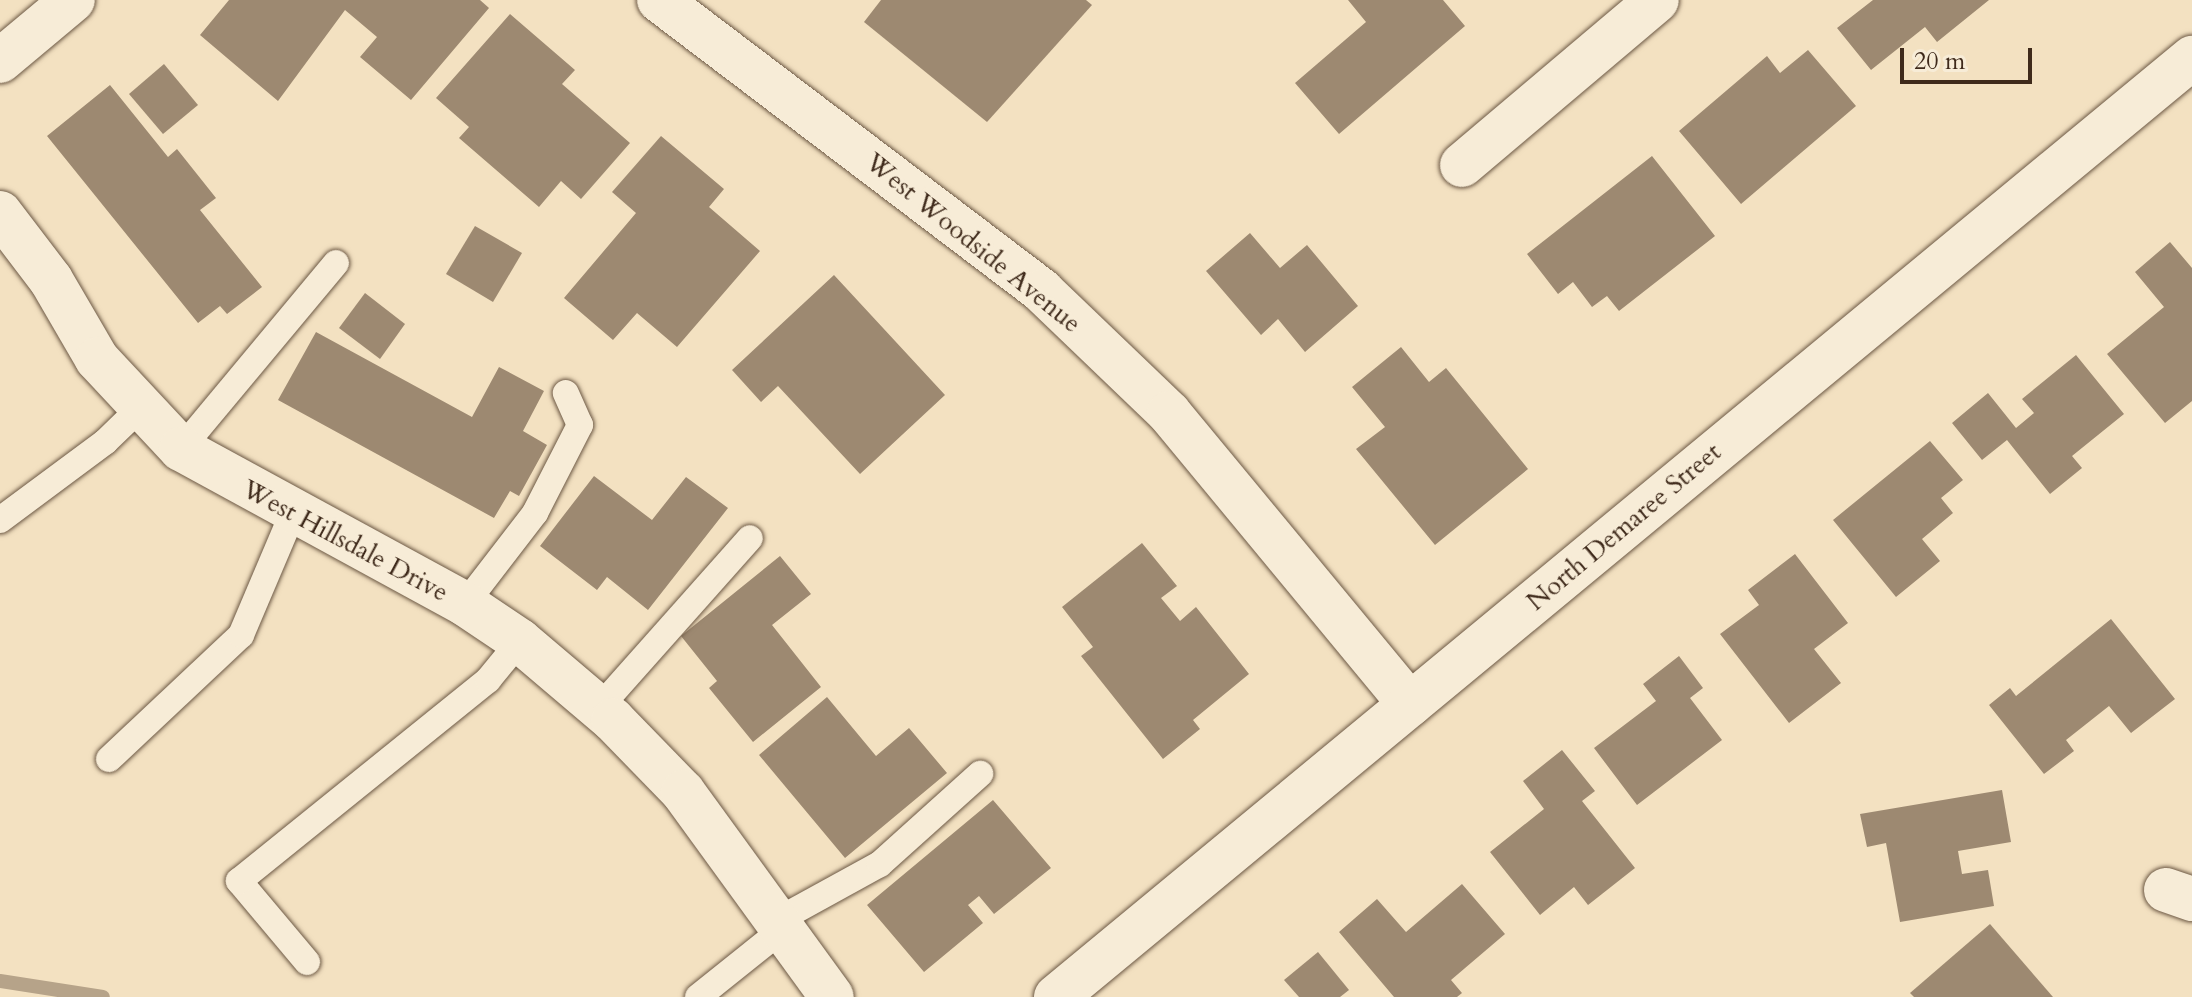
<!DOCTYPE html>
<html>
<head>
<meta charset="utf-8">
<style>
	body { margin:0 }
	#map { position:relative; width:2192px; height:997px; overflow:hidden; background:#f3e1c1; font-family:Cardo,serif }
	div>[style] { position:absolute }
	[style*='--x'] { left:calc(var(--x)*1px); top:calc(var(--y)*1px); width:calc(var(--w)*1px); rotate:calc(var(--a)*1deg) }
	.stream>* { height:14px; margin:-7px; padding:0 7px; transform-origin:7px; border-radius:7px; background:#b6a389 }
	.building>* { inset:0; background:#9d8971 }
	.roads { filter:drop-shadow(0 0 2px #6c5844) drop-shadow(0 0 2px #6c5844) }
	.service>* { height:26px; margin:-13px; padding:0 13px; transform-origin:13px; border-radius:13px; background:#f7ecd7 }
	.minor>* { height:44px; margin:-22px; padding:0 22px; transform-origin:22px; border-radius:22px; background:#f7ecd7 }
	.secondary>* { height:44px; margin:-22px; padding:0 22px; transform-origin:22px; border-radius:22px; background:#f7ecd7 }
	span { translate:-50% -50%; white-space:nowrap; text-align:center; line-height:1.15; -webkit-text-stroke:6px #f7ecd7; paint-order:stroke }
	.street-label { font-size:26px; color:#3f2a1b }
	.scale { position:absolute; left:1900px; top:48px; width:132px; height:36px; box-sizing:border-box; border:4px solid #3f2a1b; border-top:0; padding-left:10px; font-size:24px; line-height:28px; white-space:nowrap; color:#3f2a1b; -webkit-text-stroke:6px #f7ecd7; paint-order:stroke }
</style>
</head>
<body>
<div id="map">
	<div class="stream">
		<div style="--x:0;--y:981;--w:104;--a:8.8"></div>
	</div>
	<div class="building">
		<div style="clip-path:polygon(229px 0,480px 0,489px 8px,411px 100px,360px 57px,377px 37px,345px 10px,278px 101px,200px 35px)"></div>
		<div style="clip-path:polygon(881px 0,1086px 0,1092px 5px,987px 122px,864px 22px)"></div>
		<div style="clip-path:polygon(1348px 0,1443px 0,1465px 26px,1339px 134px,1295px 83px,1366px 22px)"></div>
		<div style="clip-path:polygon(1873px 0,1989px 0,1937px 42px,1925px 27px,1871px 70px,1837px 28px)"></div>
		<div style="clip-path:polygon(510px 14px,575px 70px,562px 84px,630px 143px,581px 199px,561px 181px,539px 207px,459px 138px,469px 127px,436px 98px)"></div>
		<div style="clip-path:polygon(1808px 50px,1856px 106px,1741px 204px,1679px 131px,1767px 56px,1780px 73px)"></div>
		<div style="clip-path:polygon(164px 64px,198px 105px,163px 134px,129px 94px)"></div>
		<div style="clip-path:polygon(110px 85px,168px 157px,177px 149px,216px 198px,200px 210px,262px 287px,227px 314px,220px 306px,198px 323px,47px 136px)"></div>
		<div style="clip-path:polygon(661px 136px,724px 189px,709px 207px,760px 251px,677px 347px,637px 313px,613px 340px,564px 298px,636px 213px,612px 192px)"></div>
		<div style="clip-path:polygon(1652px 156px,1715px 236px,1619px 311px,1607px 296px,1592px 307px,1573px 282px,1558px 294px,1527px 254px)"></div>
		<div style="clip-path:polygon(475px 226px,522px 253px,493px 302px,446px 274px)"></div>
		<div style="clip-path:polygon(1250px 233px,1280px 268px,1307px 245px,1358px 306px,1305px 352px,1278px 319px,1261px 335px,1206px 271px)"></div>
		<div style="clip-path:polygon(2170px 242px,2192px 268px,2192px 401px,2165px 423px,2107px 354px,2164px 307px,2135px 272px)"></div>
		<div style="clip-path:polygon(834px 275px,945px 395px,860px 474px,778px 386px,761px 402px,732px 370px)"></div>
		<div style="clip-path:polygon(365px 293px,405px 324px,380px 359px,339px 328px)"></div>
		<div style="clip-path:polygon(316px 332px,472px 417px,499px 367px,544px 391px,523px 431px,547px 445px,519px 496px,510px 491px,494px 518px,278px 400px)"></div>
		<div style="clip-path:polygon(1401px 347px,1429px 382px,1446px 368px,1528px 469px,1435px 545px,1356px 449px,1385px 427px,1352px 387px)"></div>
		<div style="clip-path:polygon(2076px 355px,2124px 414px,2072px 456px,2082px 468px,2050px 494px,2007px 440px,1982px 460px,1952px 423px,1988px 393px,2016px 428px,2034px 413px,2022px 399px)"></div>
		<div style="clip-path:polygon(1930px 441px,1963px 480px,1941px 498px,1953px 513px,1922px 539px,1940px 561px,1896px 597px,1833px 520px)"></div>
		<div style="clip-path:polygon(594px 476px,652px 520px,686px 477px,728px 508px,648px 610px,607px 577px,597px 590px,540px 546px)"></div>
		<div style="clip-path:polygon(1142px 543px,1177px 586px,1161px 598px,1180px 621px,1196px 607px,1249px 674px,1193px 720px,1200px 729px,1163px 759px,1081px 656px,1093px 647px,1062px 607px)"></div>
		<div style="clip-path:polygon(1795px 554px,1848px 623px,1814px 649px,1841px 683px,1789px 723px,1720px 634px,1759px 605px,1748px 590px)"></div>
		<div style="clip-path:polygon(780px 556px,811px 594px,772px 625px,821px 687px,753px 742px,709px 688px,717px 681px,681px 636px)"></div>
		<div style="clip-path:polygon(2111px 619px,2175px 699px,2131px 733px,2109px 706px,2066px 740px,2074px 751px,2044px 774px,1989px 705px,2010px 688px,2016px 696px)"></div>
		<div style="clip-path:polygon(1679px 656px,1703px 688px,1690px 698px,1722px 740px,1637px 805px,1594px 748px,1656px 701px,1643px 684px)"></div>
		<div style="clip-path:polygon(827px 697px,876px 756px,909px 728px,947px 773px,845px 858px,759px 755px)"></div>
		<div style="clip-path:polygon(1562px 750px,1595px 791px,1582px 801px,1635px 868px,1588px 905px,1574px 887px,1540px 915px,1490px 852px,1544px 809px,1523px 781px)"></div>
		<div style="clip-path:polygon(2002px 790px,2011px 842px,1958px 851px,1962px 874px,1988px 870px,1994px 906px,1900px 922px,1886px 843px,1867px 847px,1860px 814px)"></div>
		<div style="clip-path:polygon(993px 800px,1051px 868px,994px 914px,979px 896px,968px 905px,983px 923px,924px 972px,867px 905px)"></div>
		<div style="clip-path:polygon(1462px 884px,1505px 934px,1451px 980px,1462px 993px,1457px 997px,1394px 997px,1339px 932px,1377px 899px,1406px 932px)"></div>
		<div style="clip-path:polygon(1990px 924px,2053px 997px,1914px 997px,1910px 993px)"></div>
		<div style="clip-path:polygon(1318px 952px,1349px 990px,1340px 997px,1299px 997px,1284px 980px)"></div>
	</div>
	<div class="roads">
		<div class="service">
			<div style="--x:181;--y:449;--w:242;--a:-50.2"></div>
			<div style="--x:0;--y:520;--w:131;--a:-36.6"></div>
			<div style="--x:105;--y:442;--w:47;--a:-44.1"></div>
			<div style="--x:465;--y:604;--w:115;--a:-52.4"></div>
			<div style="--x:535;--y:513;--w:99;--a:-62.9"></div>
			<div style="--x:580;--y:425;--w:35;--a:-114"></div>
			<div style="--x:599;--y:708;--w:227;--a:-48.4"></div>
			<div style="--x:109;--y:759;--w:181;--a:-43.2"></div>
			<div style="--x:241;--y:635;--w:130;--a:-67"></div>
			<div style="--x:778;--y:920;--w:116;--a:-28.8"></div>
			<div style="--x:880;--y:864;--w:135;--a:-42"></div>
			<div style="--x:307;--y:962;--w:106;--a:-130"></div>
			<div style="--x:239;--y:881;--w:320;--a:-38.9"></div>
			<div style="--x:488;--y:680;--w:50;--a:-50.6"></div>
			<div style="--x:698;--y:997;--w:110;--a:-38.7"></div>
		</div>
		<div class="minor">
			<div style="--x:659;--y:0;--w:481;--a:37.2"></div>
			<div style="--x:1042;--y:291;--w:176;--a:43.8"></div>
			<div style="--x:1169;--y:413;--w:378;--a:50.4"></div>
			<div style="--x:0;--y:61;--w:95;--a:-39.9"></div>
			<div style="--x:1462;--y:165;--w:255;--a:-40.2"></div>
			<div style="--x:0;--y:213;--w:84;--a:52.7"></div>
			<div style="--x:51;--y:280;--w:91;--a:59.8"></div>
			<div style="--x:97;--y:359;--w:123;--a:47"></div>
			<div style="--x:181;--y:449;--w:324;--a:28.6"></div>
			<div style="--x:465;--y:604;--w:66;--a:33.9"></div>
			<div style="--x:520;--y:641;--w:122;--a:40.3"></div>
			<div style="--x:613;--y:720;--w:100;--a:45.8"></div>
			<div style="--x:683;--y:792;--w:253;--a:54"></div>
			<div style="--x:2166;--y:890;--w:28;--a:19"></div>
		</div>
		<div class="secondary">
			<div style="--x:1056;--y:997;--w:1474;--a:-39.58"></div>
		</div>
	</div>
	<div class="street-label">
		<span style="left:973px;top:243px;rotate:39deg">West Woodside Avenue</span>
		<span style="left:1624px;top:527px;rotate:-40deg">North Demaree Street</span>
		<span style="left:345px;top:541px;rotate:28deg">West Hillsdale Drive</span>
	</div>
	<div class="scale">20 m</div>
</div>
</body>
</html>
